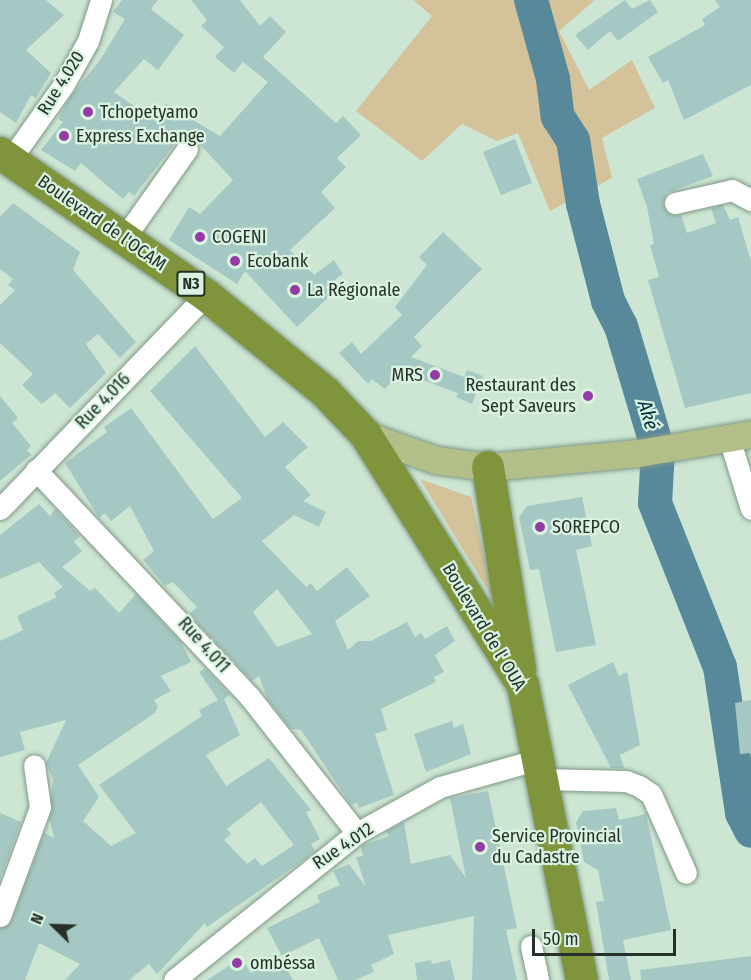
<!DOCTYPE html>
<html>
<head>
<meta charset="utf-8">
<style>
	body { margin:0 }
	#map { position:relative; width:751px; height:980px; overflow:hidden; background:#cce6d3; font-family:"Fira Sans Condensed",sans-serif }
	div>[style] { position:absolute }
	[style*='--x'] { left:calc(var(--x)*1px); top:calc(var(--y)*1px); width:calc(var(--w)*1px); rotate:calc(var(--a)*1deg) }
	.green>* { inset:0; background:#d3c29a }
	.river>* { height:34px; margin:-17px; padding:0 17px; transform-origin:17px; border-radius:17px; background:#57899a }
	.building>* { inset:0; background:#a6c8c4 }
	.roads { filter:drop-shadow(0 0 2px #809887) drop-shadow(0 0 2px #809887) }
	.minor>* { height:21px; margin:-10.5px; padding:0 10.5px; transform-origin:10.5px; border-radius:10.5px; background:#fff }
	.major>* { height:27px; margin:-13.5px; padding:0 13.5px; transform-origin:13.5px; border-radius:13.5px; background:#b2bf89 }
	.highway>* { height:32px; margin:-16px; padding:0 16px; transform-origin:16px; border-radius:16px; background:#7f943b }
	.dots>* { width:16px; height:16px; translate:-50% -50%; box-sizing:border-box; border:3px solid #d9f3e0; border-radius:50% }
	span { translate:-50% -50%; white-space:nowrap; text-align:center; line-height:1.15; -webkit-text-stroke:4.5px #d9f3e0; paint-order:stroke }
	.shield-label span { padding:2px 4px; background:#d9f3e0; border:2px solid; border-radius:4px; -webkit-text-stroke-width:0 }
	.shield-label { font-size:16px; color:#27312a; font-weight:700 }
	.street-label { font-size:18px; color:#27312a }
	.poi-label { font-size:18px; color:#27312a }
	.left { translate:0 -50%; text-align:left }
	.right { translate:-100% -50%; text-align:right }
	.water-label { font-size:20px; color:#00313e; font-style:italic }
	.north { position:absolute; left:24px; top:896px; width:60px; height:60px; -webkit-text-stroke:4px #d9f3e0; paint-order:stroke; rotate:293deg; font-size:16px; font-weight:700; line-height:24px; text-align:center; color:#27312a }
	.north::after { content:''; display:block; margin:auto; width:21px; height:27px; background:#27312a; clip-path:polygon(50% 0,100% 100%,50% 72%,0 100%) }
	.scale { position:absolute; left:532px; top:929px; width:144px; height:27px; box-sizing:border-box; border:3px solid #27312a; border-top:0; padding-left:8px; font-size:18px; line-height:21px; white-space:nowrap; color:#27312a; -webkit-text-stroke:4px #d9f3e0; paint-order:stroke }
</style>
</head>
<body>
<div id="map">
	<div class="green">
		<div style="clip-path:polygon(413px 0,595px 0,559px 31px,589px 90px,632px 60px,655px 108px,602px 138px,612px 178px,550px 211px,518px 133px,497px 141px,462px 124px,422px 161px,356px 111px,432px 16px)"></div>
		<div style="clip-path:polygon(420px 479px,471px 497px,494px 600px)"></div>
	</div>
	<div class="river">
		<div style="--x:531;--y:0;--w:82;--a:74.4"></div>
		<div style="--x:553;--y:79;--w:38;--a:83"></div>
		<div style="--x:558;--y:117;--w:27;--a:57"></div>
		<div style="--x:573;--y:140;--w:65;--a:81.1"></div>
		<div style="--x:583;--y:204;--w:100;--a:75.5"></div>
		<div style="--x:608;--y:301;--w:28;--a:63"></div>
		<div style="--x:621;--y:326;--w:129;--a:73.4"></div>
		<div style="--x:658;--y:450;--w:53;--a:93.2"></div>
		<div style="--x:655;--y:503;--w:176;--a:68.4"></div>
		<div style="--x:720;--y:667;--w:148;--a:81.4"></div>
		<div style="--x:742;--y:813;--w:20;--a:63"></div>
	</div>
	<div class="building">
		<div style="clip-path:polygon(0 0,46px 0,64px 15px,26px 50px,51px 73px,36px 98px,31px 95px,16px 123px,0 112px)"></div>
		<div style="clip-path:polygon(122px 0,158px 0,151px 9px,184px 35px,158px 70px,144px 59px,114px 92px,158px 123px,166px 104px,220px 136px,268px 82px,243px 62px,234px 73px,215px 57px,224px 47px,201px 26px,207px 20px,191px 0,240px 0,260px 26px,270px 16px,286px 32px,263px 57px,336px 123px,343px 116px,361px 135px,337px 158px,346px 167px,321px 192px,335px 208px,290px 250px,314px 275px,334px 260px,343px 274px,325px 287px,332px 294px,297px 327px,245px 271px,237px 284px,169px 240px,189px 207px,200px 214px,233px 180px,194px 138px,177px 141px,134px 196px,129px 192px,123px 199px,81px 163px,75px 171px,41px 150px,63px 122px,58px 119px,70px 97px,100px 60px,125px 19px,113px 12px)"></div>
		<div style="clip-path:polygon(625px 0,632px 9px,650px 0,658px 12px,618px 41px,610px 31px,588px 50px,575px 35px)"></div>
		<div style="clip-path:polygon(715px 0,751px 0,751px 85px,684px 120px,668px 80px,663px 83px,648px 57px,705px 25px,702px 19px,720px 7px)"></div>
		<div style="clip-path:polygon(515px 139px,532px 183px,501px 195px,483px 152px)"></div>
		<div style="clip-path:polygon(703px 154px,713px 176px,667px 193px,663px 205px,671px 215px,681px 215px,687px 233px,716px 223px,711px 208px,723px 205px,730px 220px,738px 217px,751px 261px,751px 393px,685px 408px,648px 280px,659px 277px,650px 245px,654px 244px,647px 207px,637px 179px)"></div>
		<div style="clip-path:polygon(13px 203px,80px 252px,73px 270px,136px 342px,120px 358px,98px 334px,86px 344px,106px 373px,70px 408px,55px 393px,42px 404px,22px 385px,33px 374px,0 343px,0 305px,15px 290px,8px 285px,13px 279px,0 269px,0 217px)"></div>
		<div style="clip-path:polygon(443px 232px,482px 269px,414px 337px,422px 346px,411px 357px,464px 377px,467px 370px,483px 376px,472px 404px,456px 397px,458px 393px,401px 372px,385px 389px,372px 379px,368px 384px,339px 353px,352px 342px,361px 354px,402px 315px,395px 307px,427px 265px,419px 257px)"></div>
		<div style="clip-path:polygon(evenodd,195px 346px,265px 437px,283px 422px,308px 447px,285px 467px,311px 495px,303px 501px,326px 512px,319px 527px,294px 515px,262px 541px,306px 587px,311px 583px,317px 591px,347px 567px,370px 596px,335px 621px,348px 650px,358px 641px,371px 641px,407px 622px,415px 637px,421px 633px,425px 639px,447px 626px,455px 641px,435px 655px,444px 672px,434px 677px,436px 682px,381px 709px,387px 730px,375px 734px,394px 795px,359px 808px,357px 803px,351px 805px,301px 730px,291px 729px,267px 698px,259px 676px,252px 681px,189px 614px,197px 607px,173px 582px,165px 586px,143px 560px,154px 551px,130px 506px,111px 521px,105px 513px,99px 518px,65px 463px,107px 432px,104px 427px,131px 408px,213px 519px,242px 498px,150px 391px,195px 346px,277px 589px,312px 634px,277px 647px,253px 612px,277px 589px)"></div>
		<div style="clip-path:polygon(0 396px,18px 418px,12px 423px,31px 446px,27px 450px,31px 455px,0 481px)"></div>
		<div style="clip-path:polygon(582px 497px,592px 546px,576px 550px,596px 645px,556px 652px,539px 569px,530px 570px,519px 517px,527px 506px)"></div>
		<div style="clip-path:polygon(evenodd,39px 504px,50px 516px,55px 509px,80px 536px,74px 542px,82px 551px,62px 567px,90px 591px,95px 588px,119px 613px,136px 594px,181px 642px,191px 662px,161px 676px,171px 691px,154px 700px,158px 706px,155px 713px,78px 765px,99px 797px,83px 821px,111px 846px,136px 833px,99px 785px,202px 716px,199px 710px,218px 700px,199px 672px,205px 668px,230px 695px,224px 699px,240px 735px,206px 755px,226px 786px,269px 758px,311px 810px,306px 812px,320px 839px,311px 844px,315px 851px,305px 859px,207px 927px,205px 923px,157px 974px,149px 964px,129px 980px,65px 980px,80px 964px,39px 943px,25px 980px,0 980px,0 928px,12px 920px,44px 833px,54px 838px,49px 818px,53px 779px,46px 763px,66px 720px,20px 732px,25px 750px,0 757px,0 641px,23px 630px,17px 616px,57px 597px,54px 593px,63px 587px,39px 562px,0 579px,0 535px,39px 504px,261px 802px,294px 845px,262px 866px,255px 858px,247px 864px,224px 840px,231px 834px,227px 829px,261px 802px)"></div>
		<div style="clip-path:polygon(613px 662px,619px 676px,627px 672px,640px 745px,620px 755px,624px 768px,611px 768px,568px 685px)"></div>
		<div style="clip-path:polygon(751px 700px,751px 753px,740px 754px,735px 703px)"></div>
		<div style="clip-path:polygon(452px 721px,454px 728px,463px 724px,471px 754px,426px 772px,414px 734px)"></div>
		<div style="clip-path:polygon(488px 791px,517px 928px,506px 930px,517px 980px,472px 980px,474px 916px,388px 935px,394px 954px,371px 965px,374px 972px,355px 980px,338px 980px,319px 938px,282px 956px,267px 928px,320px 902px,317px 895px,340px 885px,333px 871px,349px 864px,366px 887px,356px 857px,363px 856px,361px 846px,389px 836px,386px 831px,404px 822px,411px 864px,450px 855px,466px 878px,450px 798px)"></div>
		<div style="clip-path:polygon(616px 808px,619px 820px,646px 814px,671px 930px,623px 940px,631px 980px,609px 980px,596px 902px,604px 901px,598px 870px,584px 862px,576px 822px,583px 811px)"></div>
		<div style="clip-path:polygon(0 813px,21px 822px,0 879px)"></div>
		<div style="clip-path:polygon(751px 956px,751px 980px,641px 980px,640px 970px)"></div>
		<div style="clip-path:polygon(280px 957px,293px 980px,207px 980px,241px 958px,251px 973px)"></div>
		<div style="clip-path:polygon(431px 960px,432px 964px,450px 960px,455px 980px,417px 980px,415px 963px)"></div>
	</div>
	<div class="roads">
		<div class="minor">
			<div style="--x:10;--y:160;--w:93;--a:-54.6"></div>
			<div style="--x:64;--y:84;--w:49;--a:-60.8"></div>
			<div style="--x:88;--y:41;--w:43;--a:-72.4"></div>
			<div style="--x:675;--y:203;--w:58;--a:-12.8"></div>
			<div style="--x:732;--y:190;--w:21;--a:28"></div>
			<div style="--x:124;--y:238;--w:109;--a:-54.7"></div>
			<div style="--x:729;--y:438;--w:74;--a:72.8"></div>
			<div style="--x:36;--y:470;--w:311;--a:46.7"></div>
			<div style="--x:249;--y:696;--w:174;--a:51.8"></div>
			<div style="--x:0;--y:509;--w:297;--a:-46.1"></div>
			<div style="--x:543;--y:779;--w:83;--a:1.4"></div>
			<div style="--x:626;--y:781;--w:14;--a:21"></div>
			<div style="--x:639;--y:786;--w:14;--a:34"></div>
			<div style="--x:651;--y:794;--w:86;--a:66.1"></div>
			<div style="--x:0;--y:916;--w:116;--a:-69.8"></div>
			<div style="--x:40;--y:807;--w:42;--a:-98.1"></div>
			<div style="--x:531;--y:946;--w:35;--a:78"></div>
			<div style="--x:174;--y:980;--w:235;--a:-38.8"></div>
			<div style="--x:357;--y:833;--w:95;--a:-29"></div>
			<div style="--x:440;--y:787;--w:103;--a:-15.8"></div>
		</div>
		<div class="major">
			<div style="--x:366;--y:435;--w:74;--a:19.7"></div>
			<div style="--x:436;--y:460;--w:52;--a:7.7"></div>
			<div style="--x:488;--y:467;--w:151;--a:-5.3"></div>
			<div style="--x:638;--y:453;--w:115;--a:-9.5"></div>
		</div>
		<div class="highway">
			<div style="--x:0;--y:153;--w:250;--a:34.6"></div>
			<div style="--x:206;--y:295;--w:155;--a:39.2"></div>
			<div style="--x:326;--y:393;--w:58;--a:46.4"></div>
			<div style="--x:366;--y:435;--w:295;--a:57.9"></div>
			<div style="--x:523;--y:685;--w:301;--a:78.7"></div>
			<div style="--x:488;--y:467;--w:205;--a:81"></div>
		</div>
	</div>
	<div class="dots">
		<div style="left:88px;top:112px;background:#953ba6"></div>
		<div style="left:64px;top:136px;background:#953ba6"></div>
		<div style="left:200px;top:237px;background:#953ba6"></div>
		<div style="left:235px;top:261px;background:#953ba6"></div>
		<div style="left:295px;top:290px;background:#953ba6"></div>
		<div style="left:435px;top:375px;background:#953ba6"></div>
		<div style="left:588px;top:396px;background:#953ba6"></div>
		<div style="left:540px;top:527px;background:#953ba6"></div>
		<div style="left:480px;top:847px;background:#953ba6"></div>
		<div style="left:237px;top:963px;background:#953ba6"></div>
	</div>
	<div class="shield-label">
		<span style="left:191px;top:284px">N3</span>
	</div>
	<div class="street-label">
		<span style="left:61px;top:83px;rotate:-58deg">Rue 4.020</span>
		<span style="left:102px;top:223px;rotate:35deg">Boulevard de l'OCAM</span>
		<span style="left:103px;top:401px;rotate:-46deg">Rue 4.016</span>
		<span style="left:484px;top:627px;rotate:59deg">Boulevard de l' OUA</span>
		<span style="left:204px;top:645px;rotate:48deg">Rue 4.011</span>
		<span style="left:343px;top:846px;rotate:-34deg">Rue 4.012</span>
	</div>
	<div class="poi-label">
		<span class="left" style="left:100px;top:112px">Tchopetyamo</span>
		<span class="left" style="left:76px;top:136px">Express Exchange</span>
		<span class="left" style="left:212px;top:237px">COGENI</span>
		<span class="left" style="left:247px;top:261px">Ecobank</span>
		<span class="left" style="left:307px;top:290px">La Régionale</span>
		<span class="right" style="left:423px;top:375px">MRS</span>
		<span class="right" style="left:576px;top:396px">Restaurant des<br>Sept Saveurs</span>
		<span class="left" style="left:552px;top:527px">SOREPCO</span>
		<span class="left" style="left:492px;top:847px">Service Provincial<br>du Cadastre</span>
		<span class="left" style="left:250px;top:963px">ombéssa</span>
	</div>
	<div class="water-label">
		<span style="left:648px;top:415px;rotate:73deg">Aké</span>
	</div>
	<div class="north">N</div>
	<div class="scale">50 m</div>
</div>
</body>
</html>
